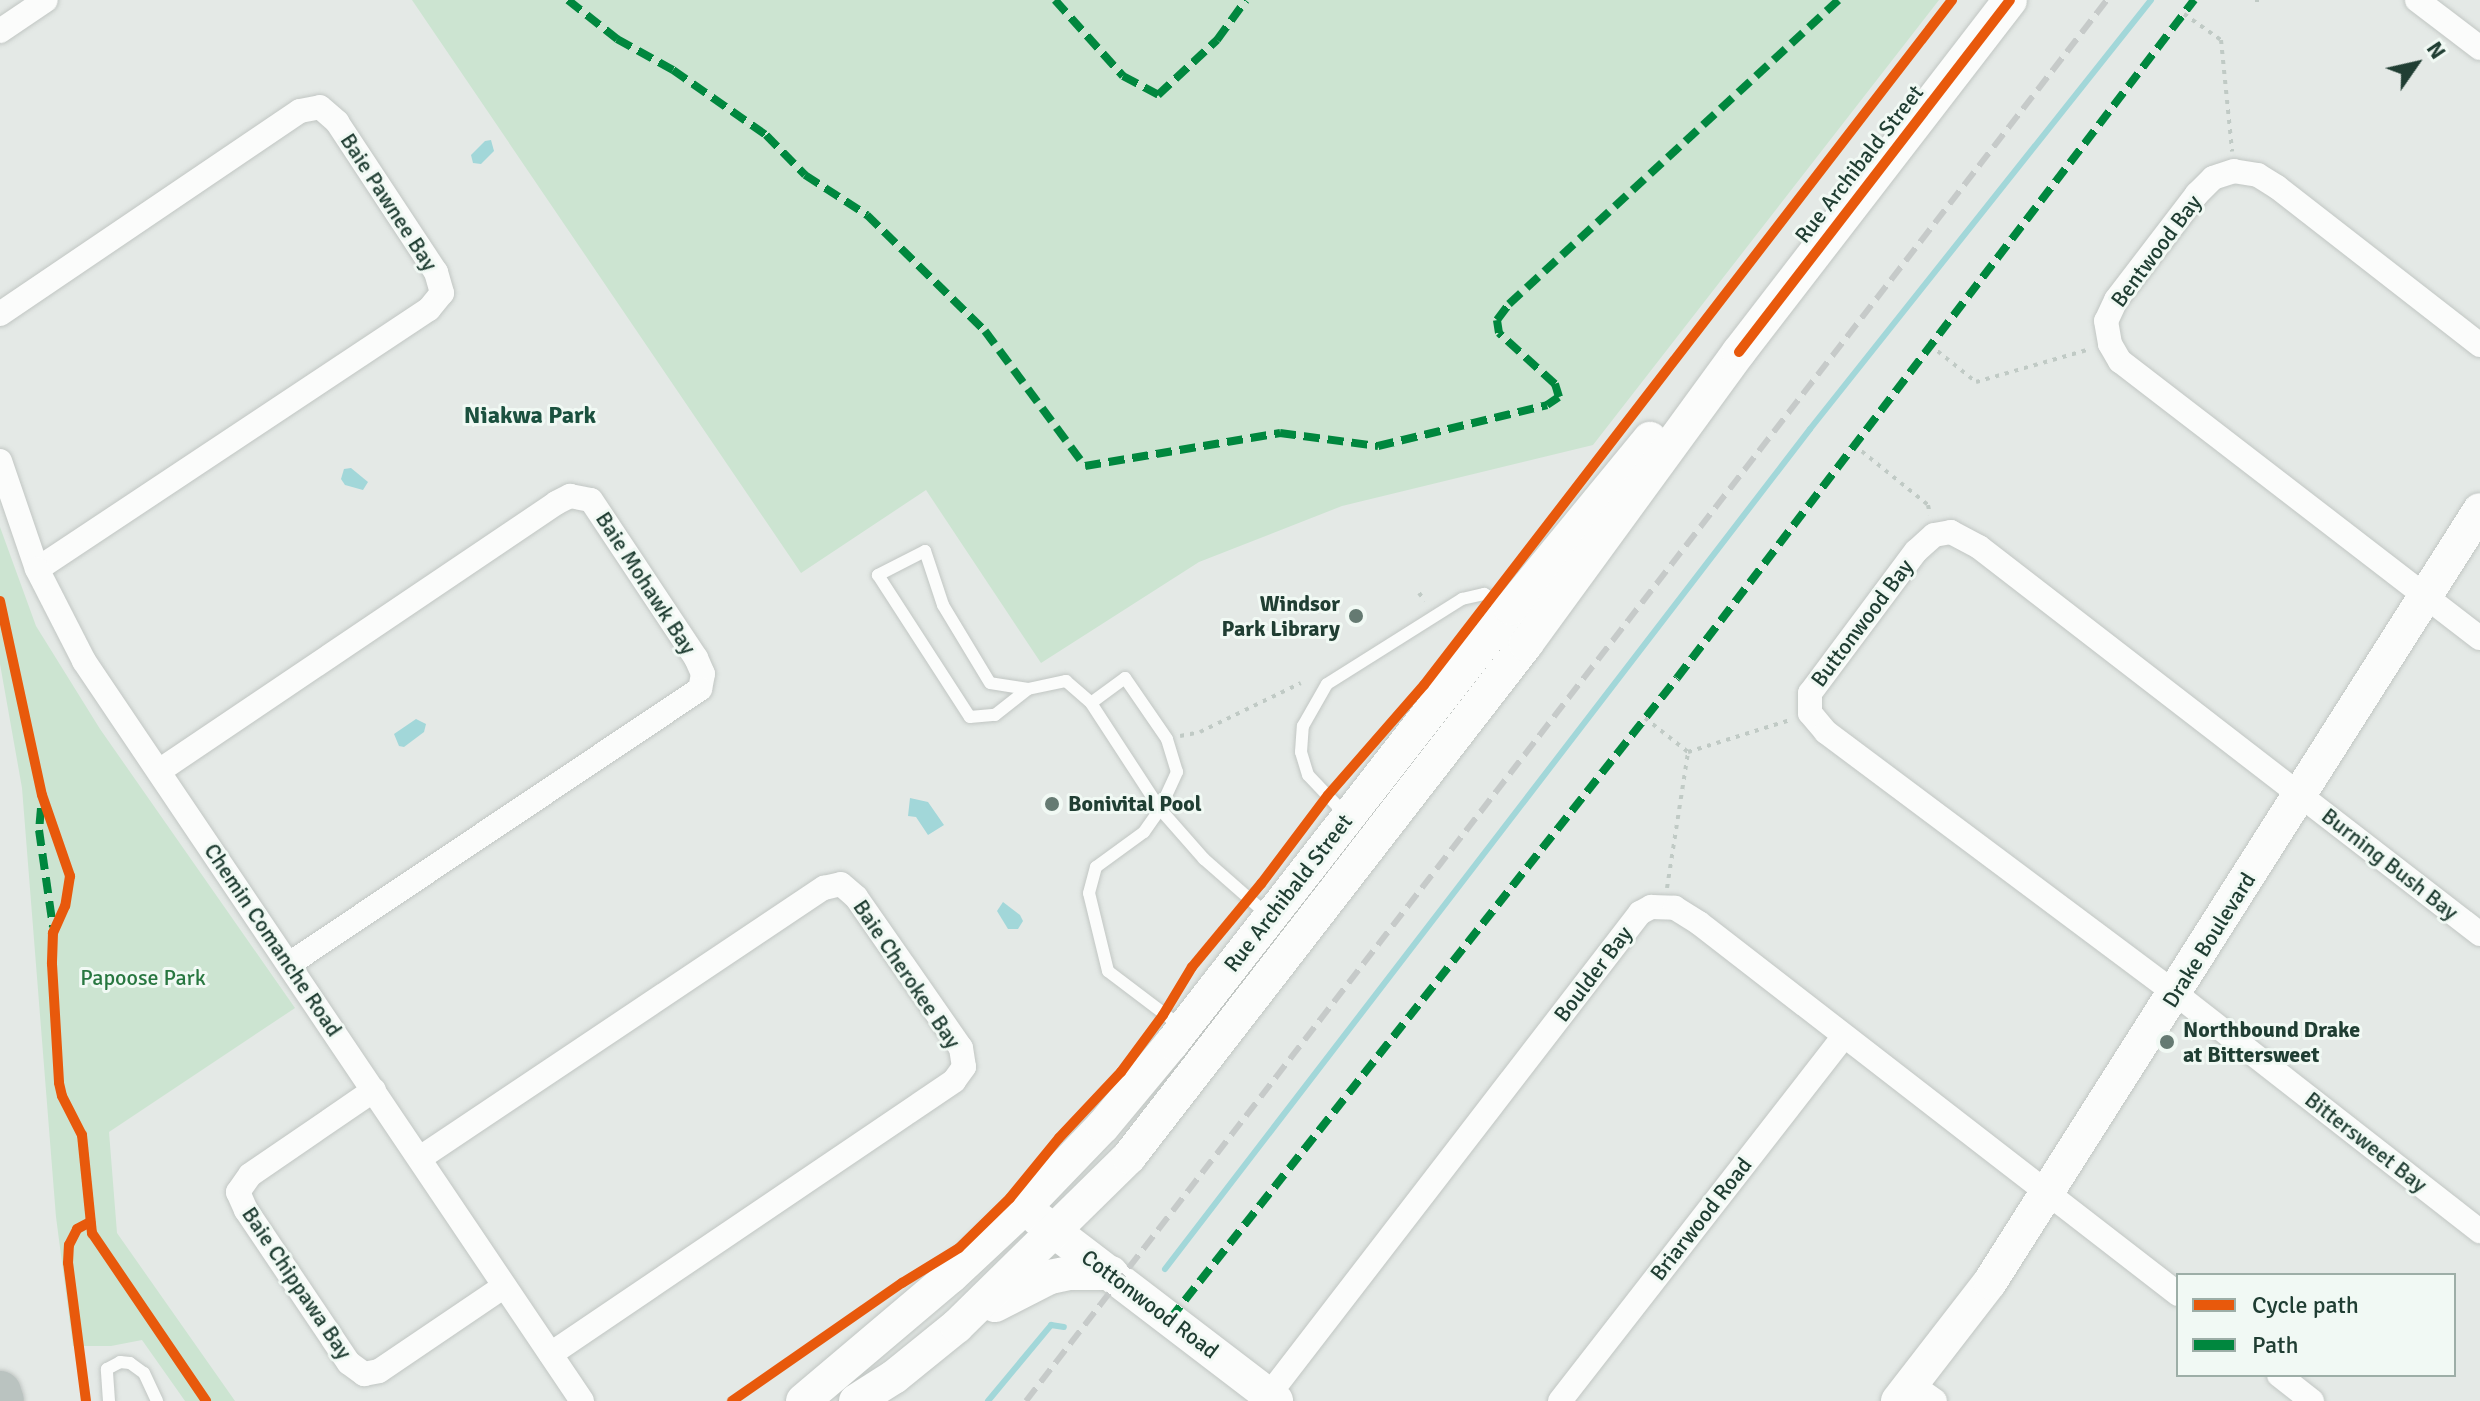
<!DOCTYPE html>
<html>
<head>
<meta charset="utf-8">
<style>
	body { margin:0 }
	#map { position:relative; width:2480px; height:1401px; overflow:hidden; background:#e4e9e6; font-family:Signika,sans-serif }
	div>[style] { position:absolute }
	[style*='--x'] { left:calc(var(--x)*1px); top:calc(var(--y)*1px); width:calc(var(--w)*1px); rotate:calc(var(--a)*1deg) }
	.green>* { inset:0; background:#cce4d1 }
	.water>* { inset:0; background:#a2d7d9 }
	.stream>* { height:6px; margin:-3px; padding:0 3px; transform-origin:3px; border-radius:3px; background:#a2d7d9 }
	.path>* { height:4px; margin-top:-2px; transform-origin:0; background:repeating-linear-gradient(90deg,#c0cac5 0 4px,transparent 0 10px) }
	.roads { filter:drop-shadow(0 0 2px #c1c6c3) drop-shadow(0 0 2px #c1c6c3) }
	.lane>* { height:12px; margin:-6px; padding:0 6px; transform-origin:6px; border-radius:6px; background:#fbfcfb }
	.street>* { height:24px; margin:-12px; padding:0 12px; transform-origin:12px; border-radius:12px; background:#fbfcfb }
	.secondary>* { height:34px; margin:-17px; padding:0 17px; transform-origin:17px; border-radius:17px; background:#fbfcfb }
	.highway>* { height:42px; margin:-21px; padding:0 21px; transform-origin:21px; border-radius:21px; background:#bac3c0 }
	.rail>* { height:6px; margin-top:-3px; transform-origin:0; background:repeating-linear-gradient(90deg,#c6cac9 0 16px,transparent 0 24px) }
	.quiet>* { height:8px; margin-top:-4px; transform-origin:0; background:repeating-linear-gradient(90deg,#00873e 0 16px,transparent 0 24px) }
	.cycleway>* { height:10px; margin:-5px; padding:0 5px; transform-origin:5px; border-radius:5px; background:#e8590c }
	.dots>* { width:22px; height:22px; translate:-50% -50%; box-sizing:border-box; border:4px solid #f1f9f4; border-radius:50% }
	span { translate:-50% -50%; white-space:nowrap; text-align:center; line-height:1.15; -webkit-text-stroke:6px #f1f9f4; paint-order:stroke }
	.street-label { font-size:22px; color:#203e33 }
	.poi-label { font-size:22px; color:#203e33; font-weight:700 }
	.right { translate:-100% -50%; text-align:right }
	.left { translate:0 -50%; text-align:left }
	.park-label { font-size:22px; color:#287740 }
	.neighbourhood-label { font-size:24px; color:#1b513f; font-weight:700 }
	.legend { position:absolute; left:2176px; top:1273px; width:280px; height:104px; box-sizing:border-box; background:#f1f9f4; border:2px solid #9daea7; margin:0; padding:10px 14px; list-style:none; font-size:24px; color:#203e33 }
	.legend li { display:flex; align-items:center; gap:16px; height:40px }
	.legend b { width:40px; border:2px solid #9daea7 }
	.north { position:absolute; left:2376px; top:24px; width:80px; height:80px; -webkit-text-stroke:6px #f1f9f4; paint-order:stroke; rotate:56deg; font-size:22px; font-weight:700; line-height:32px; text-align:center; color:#203e33 }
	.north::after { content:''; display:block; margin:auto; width:28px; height:36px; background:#203e33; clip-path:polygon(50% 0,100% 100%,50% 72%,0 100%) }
</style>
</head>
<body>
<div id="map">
	<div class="green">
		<div style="clip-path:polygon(412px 0,1939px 0,1593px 445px,1342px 506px,1199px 562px,1041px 663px,926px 490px,801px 573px)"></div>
		<div style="clip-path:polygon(0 527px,36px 626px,100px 729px,295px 1008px,109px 1132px,117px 1233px,235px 1401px,185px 1401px,142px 1340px,111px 1346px,73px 1346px,56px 1217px,22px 788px,0 664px)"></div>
	</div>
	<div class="water">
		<div style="clip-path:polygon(491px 140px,494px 151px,481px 164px,473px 163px,471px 155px,485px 141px)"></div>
		<div style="clip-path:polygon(351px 468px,368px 482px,363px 490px,345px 485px,341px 479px,344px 469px)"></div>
		<div style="clip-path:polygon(416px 719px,426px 724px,424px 732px,404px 747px,399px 746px,394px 734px)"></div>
		<div style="clip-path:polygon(910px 798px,928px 802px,944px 825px,928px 835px,916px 817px,908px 816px)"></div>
		<div style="clip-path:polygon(1003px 902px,1020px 915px,1023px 921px,1018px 929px,1008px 929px,997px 911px)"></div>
	</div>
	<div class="stream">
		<div style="--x:1165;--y:1269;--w:1059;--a:-52.48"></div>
		<div style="--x:1810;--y:429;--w:548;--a:-51.52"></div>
		<div style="--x:988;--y:1401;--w:99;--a:-50.3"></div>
		<div style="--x:1051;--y:1325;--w:13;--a:9"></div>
	</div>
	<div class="path">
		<div style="--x:2255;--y:0;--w:7;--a:0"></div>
		<div style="--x:2184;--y:14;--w:45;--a:35.1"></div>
		<div style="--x:2221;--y:40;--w:112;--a:84.3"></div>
		<div style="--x:1930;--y:345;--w:59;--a:38.8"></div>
		<div style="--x:1976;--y:382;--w:119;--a:-16.1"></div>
		<div style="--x:1854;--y:445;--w:95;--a:39"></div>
		<div style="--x:1928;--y:505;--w:10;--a:79"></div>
		<div style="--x:1419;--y:593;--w:10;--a:53"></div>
		<div style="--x:1645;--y:718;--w:55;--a:38.3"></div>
		<div style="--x:1688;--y:752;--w:107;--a:-17.4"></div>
		<div style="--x:1180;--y:736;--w:20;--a:-11"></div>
		<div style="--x:1200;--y:732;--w:112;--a:-25.9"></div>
		<div style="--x:1667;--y:888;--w:138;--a:-81.2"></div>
	</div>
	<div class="roads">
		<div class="lane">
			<div style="--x:1028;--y:689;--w:38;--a:-171"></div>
			<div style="--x:990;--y:683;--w:91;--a:-121.1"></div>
			<div style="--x:943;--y:605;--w:57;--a:-108.4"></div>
			<div style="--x:925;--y:551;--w:53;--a:152.9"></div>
			<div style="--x:878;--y:575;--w:169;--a:57.1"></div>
			<div style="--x:970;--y:717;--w:25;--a:-5"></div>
			<div style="--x:995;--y:715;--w:42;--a:-38.2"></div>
			<div style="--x:1028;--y:689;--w:39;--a:-12"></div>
			<div style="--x:1066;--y:681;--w:33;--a:41"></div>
			<div style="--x:1346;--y:815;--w:55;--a:-133.5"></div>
			<div style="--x:1308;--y:775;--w:24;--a:-107"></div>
			<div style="--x:1301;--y:752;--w:26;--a:-86"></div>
			<div style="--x:1303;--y:726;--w:48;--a:-60.3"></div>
			<div style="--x:1327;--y:684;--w:160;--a:-32.2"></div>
			<div style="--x:1462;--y:599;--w:23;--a:-13"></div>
			<div style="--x:1484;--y:594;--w:26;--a:28"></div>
			<div style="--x:1183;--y:1028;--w:94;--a:-142.8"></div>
			<div style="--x:1108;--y:971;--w:80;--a:-103.7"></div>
			<div style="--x:1089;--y:893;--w:27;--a:-75"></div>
			<div style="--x:1096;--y:867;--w:59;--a:-36.1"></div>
			<div style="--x:1144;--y:832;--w:28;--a:-55"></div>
			<div style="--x:1160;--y:809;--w:41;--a:-65.3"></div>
			<div style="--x:1177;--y:772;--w:34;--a:-107"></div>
			<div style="--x:1167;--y:739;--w:74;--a:-124.5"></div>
			<div style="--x:1125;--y:678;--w:42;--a:143.7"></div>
			<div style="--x:1091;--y:703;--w:126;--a:56.9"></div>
			<div style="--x:1160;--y:809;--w:67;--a:48.7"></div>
			<div style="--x:1204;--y:859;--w:88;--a:41.3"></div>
			<div style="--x:109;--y:1401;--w:32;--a:-94"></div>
			<div style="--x:107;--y:1369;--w:15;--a:-28"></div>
			<div style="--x:120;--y:1362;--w:10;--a:6"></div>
			<div style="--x:130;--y:1363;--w:17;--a:36"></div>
			<div style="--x:144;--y:1373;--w:31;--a:65"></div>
		</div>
		<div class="street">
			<div style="--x:2417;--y:0;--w:79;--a:37.3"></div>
			<div style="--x:0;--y:31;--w:55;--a:-34"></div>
			<div style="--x:0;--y:314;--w:362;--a:-34.1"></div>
			<div style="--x:300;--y:111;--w:20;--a:-11"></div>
			<div style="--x:320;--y:107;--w:23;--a:41"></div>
			<div style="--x:337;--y:122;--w:180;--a:56.6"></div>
			<div style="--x:436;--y:272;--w:22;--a:74"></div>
			<div style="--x:442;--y:293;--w:21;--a:129"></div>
			<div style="--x:429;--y:309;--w:470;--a:146.4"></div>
			<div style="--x:2480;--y:345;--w:257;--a:-142.1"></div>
			<div style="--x:2277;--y:187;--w:22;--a:-148"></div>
			<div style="--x:2258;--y:175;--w:24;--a:-171"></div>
			<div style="--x:2234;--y:171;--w:22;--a:162"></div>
			<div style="--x:2213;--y:178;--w:23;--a:135"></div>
			<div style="--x:2197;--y:194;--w:133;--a:127.4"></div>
			<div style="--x:2116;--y:300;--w:23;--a:115"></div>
			<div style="--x:2106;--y:321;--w:23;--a:80"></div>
			<div style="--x:2110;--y:344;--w:20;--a:60"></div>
			<div style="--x:2120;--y:361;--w:454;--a:37.6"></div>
			<div style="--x:0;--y:461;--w:114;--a:71.1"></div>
			<div style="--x:37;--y:569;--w:103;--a:62.9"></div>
			<div style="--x:84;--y:661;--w:892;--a:56.06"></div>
			<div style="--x:159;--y:771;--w:479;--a:-34"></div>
			<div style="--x:556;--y:503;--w:16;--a:-27"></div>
			<div style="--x:570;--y:496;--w:21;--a:11"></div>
			<div style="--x:591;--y:500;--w:190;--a:56.4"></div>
			<div style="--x:696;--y:658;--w:17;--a:66"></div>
			<div style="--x:703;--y:674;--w:15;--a:101"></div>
			<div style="--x:700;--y:689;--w:493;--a:146.2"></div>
			<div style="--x:2480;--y:934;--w:633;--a:-142.32"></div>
			<div style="--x:1979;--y:547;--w:32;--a:-152"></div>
			<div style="--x:1951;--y:532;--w:17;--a:170"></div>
			<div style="--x:1934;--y:535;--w:24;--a:138"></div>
			<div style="--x:1916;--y:551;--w:177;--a:126.7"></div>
			<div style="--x:1810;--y:693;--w:20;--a:90"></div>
			<div style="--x:1810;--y:713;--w:25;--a:50"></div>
			<div style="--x:1826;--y:732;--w:436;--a:36.8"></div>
			<div style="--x:2175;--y:993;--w:387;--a:38"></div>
			<div style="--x:374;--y:1090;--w:150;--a:145.6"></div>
			<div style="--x:250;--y:1175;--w:21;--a:125"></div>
			<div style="--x:238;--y:1192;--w:20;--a:66"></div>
			<div style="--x:246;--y:1210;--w:184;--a:56.1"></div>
			<div style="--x:349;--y:1363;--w:19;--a:36"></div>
			<div style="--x:364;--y:1374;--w:15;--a:-11"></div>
			<div style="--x:379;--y:1371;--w:150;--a:-34.1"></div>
			<div style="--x:420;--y:1158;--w:486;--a:-33.8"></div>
			<div style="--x:824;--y:888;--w:17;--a:-13"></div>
			<div style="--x:841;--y:884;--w:20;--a:41"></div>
			<div style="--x:856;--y:897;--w:184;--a:55.2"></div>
			<div style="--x:961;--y:1048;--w:19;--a:81"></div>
			<div style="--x:964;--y:1067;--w:17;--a:126"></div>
			<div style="--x:954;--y:1081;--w:487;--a:145.9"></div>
			<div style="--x:2279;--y:1375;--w:42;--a:38.2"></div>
			<div style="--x:1911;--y:1384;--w:29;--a:35"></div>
			<div style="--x:1264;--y:1401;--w:616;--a:-52.39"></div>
			<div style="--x:1640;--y:913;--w:13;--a:-29"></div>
			<div style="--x:1651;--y:907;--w:24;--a:2"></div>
			<div style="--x:1675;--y:908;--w:28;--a:32"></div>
			<div style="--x:1699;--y:923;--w:606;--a:37.76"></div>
			<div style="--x:1560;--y:1401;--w:461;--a:-52.1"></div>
		</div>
		<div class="secondary">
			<div style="--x:1037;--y:1218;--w:301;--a:37.4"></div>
			<div style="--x:995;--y:1305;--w:62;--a:-27"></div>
			<div style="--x:1050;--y:1277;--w:19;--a:-12"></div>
			<div style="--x:1069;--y:1273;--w:42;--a:0"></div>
			<div style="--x:803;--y:1401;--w:194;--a:-40.2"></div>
			<div style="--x:951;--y:1276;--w:101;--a:-43"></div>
			<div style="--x:1025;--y:1207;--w:112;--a:-46.1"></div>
			<div style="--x:1103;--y:1126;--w:108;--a:-50.3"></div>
			<div style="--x:1172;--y:1043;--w:551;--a:-52.07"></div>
			<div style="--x:1511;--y:608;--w:219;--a:-50.6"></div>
			<div style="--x:856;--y:1401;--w:45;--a:-32.3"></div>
			<div style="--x:894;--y:1377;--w:81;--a:-39"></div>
			<div style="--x:957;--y:1326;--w:241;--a:-44.5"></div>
			<div style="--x:1129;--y:1157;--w:649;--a:-52.26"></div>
			<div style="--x:1526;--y:644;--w:361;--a:-53.9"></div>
			<div style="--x:1739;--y:352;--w:444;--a:-52.4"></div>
			<div style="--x:1898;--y:1401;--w:150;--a:-52.3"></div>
			<div style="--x:1990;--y:1282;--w:914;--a:-57.6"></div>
		</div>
		<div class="highway">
			<div style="--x:0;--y:1392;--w:9;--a:72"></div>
		</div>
	</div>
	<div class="rail">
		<div style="--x:1026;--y:1401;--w:1770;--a:-52.35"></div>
	</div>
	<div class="quiet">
		<div style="--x:568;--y:0;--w:63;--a:38.5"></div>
		<div style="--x:617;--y:39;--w:64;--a:29"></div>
		<div style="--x:673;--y:70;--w:113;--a:35"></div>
		<div style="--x:766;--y:135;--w:56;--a:45.7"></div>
		<div style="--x:805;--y:175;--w:74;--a:32.8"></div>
		<div style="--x:867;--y:215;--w:165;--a:44.5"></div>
		<div style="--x:985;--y:331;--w:168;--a:53.5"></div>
		<div style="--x:1085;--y:466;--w:198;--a:-9.6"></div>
		<div style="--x:1280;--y:433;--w:99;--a:7.6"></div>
		<div style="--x:1378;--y:446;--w:174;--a:-13.6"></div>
		<div style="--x:1547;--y:405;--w:14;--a:-34"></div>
		<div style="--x:1559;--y:397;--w:14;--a:-107"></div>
		<div style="--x:1555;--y:384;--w:76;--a:-137.7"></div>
		<div style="--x:1499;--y:333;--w:13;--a:-99"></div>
		<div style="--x:1497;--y:320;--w:20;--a:-53"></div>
		<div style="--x:1509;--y:304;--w:449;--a:-42.7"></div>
		<div style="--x:1055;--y:0;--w:102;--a:48.2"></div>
		<div style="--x:1123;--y:76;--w:40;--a:28"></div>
		<div style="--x:1158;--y:95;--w:81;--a:-43"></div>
		<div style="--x:1217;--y:40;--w:49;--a:-54.1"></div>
		<div style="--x:41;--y:808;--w:22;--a:95"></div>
		<div style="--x:39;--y:830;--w:98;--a:81.8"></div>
		<div style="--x:1170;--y:1319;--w:817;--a:-51.66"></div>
		<div style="--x:1677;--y:678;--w:853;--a:-52.67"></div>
	</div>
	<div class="cycleway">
		<div style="--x:1739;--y:352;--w:444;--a:-52.4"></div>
		<div style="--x:0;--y:601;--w:198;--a:77.8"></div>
		<div style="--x:42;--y:795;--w:86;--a:70.9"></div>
		<div style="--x:70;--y:876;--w:30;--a:99"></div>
		<div style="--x:65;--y:906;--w:30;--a:114"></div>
		<div style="--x:53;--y:933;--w:31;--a:92"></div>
		<div style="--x:52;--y:964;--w:119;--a:86.6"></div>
		<div style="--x:59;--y:1083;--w:13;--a:77"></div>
		<div style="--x:62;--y:1096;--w:44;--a:62.9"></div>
		<div style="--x:82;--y:1135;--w:99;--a:84.2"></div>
		<div style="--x:92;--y:1233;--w:203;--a:55.8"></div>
		<div style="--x:86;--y:1401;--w:139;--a:-97.4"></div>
		<div style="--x:68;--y:1263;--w:18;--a:-87"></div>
		<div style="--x:69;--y:1245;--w:18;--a:-63"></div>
		<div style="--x:77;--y:1229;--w:15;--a:-28"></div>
		<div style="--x:732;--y:1401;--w:207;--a:-34.8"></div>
		<div style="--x:902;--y:1283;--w:67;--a:-31.6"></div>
		<div style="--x:959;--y:1248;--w:71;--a:-44.4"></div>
		<div style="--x:1010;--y:1198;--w:77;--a:-50.8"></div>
		<div style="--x:1059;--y:1138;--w:91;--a:-46.8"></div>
		<div style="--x:1121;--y:1072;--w:71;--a:-53.6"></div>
		<div style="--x:1163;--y:1015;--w:56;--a:-58.9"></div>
		<div style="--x:1192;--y:967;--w:108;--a:-50.3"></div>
		<div style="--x:1261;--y:884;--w:111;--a:-53"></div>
		<div style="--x:1328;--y:795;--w:146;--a:-48.9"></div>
		<div style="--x:1424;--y:685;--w:865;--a:-52.37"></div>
	</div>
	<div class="dots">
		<div style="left:1356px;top:616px;background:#657a72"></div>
		<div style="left:1052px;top:804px;background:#657a72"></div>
		<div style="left:2167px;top:1042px;background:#657a72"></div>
	</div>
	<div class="street-label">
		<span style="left:1859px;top:164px;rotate:-52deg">Rue Archibald Street</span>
		<span style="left:389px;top:202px;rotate:57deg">Baie Pawnee Bay</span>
		<span style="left:2156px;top:251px;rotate:-53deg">Bentwood Bay</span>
		<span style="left:646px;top:583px;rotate:57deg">Baie Mohawk Bay</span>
		<span style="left:1862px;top:623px;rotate:-53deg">Buttonwood Bay</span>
		<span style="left:2390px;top:864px;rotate:38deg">Burning Bush Bay</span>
		<span style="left:1288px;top:893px;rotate:-52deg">Rue Archibald Street</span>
		<span style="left:273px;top:940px;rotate:56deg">Chemin Comanche Road</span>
		<span style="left:2209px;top:940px;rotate:-58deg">Drake Boulevard</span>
		<span style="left:907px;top:974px;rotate:56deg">Baie Cherokee Bay</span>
		<span style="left:1593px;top:974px;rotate:-53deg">Boulder Bay</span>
		<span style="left:2366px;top:1142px;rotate:38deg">Bittersweet Bay</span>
		<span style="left:1701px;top:1219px;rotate:-52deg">Briarwood Road</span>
		<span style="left:297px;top:1283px;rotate:56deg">Baie Chippawa Bay</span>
		<span style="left:1150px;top:1304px;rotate:37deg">Cottonwood Road</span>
	</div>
	<div class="poi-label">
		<span class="right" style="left:1340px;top:616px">Windsor<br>Park Library</span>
		<span class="left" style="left:1068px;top:804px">Bonivital Pool</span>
		<span class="left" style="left:2183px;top:1042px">Northbound Drake<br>at Bittersweet</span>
	</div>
	<div class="park-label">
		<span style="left:143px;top:978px">Papoose Park</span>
	</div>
	<div class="neighbourhood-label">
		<span style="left:530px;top:416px">Niakwa Park</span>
	</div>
	<ul class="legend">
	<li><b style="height:10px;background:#e8590c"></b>Cycle path</li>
	<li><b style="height:10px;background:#00873e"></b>Path</li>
	</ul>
	<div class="north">N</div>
</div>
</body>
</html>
